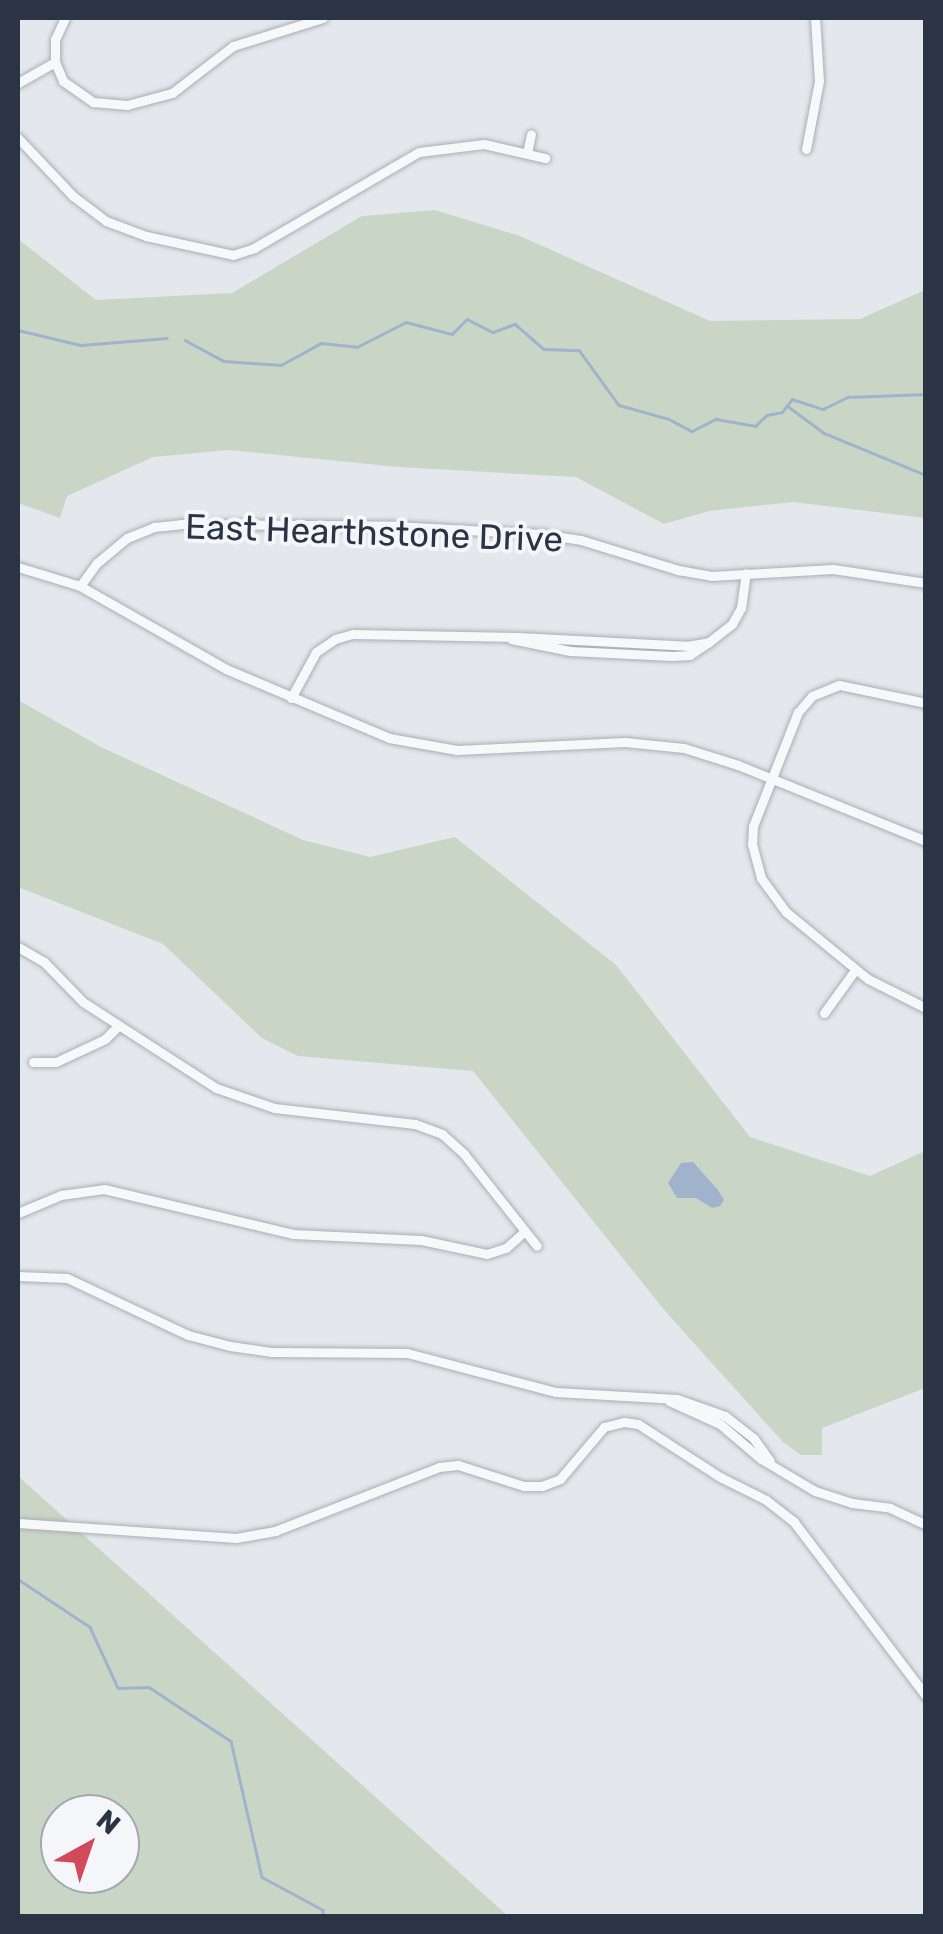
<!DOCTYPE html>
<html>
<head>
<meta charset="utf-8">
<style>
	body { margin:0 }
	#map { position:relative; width:943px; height:1934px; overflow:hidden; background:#e4e7ec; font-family:Rubik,sans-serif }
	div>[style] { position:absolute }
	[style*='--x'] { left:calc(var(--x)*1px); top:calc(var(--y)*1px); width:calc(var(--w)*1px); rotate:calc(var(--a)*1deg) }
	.green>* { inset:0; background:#c9d6c5 }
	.water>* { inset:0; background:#9fb4cc }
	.stream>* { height:2.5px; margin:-1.25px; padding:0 1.25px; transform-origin:1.25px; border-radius:1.25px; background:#9fb4cc }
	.roads { filter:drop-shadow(0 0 2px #a9aeb7) drop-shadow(0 0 2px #a9aeb7) }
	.minor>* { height:9px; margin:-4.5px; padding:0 4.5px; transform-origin:4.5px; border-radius:4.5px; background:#f7f8fa }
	span { translate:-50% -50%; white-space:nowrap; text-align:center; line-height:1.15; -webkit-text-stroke:8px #f4f6f9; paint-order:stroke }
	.street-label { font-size:35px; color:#2b3445 }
	.frame { position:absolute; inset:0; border:20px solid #2b3445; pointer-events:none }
	.north { position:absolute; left:40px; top:1794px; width:100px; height:100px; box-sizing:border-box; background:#f4f6f9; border:2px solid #a4a8b1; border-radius:50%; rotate:40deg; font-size:28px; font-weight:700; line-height:40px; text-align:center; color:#2b3445 }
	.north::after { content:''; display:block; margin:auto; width:35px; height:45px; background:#d1495b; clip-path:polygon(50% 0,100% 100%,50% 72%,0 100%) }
</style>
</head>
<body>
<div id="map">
	<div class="green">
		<div style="clip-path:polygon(435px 210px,520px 236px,710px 321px,860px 319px,925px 290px,925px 518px,793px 502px,709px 511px,664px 524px,576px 477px,398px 467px,229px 450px,153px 457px,67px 496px,60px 518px,18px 503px,18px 239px,96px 300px,232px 293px,362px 216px)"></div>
		<div style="clip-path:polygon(18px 700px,101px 747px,303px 840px,370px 857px,455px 837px,616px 965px,750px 1137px,870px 1176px,925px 1151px,925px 1388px,822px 1428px,822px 1455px,801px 1455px,783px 1442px,665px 1311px,473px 1071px,298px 1056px,262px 1038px,163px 944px,18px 887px)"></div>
		<div style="clip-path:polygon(evenodd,18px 1476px,508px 1916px,18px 1916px,18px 1476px,60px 1814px,120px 1814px,120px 1874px,60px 1874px,60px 1814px)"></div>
	</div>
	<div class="water">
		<div style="clip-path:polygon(693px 1162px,718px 1190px,724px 1200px,720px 1206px,712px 1208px,696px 1198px,677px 1198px,668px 1183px,681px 1163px)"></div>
	</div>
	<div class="stream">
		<div style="--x:18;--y:330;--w:65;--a:13.4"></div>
		<div style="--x:81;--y:345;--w:86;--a:-4.7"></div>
		<div style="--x:185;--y:340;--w:44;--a:28.3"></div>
		<div style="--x:224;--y:361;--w:57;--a:4"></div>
		<div style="--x:281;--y:365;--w:46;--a:-28.8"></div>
		<div style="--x:321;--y:343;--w:36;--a:6"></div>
		<div style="--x:357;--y:347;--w:55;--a:-27"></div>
		<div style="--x:406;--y:322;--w:48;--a:14.6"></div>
		<div style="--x:452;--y:334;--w:21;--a:-45"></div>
		<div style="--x:467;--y:319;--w:29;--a:27"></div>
		<div style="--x:493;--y:332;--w:23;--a:-20"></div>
		<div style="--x:515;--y:324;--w:38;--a:41"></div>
		<div style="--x:544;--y:349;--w:35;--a:2"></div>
		<div style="--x:579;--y:350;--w:68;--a:54"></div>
		<div style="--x:619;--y:405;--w:52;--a:15.6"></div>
		<div style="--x:669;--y:419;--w:26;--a:28"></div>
		<div style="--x:692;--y:431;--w:27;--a:-27"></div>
		<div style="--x:716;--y:419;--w:40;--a:10"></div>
		<div style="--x:755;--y:426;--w:16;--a:-43"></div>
		<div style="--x:767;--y:415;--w:15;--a:-11"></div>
		<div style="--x:782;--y:412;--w:16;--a:-52"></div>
		<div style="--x:792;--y:399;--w:33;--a:18"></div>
		<div style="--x:823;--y:409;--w:28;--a:-26"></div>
		<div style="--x:848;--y:397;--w:78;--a:-2.2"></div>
		<div style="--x:789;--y:407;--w:44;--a:36.6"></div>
		<div style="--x:824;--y:433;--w:110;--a:22.4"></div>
		<div style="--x:18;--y:1579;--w:87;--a:33.7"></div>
		<div style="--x:90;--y:1627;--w:67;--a:65.3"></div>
		<div style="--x:118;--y:1688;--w:31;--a:-2"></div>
		<div style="--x:149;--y:1687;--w:98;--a:33.4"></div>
		<div style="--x:231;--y:1741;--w:139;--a:77.2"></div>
		<div style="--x:262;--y:1877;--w:69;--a:28.4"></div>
		<div style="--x:323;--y:1910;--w:6;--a:90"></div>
	</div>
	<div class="roads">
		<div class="minor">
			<div style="--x:65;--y:18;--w:23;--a:115"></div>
			<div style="--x:55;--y:39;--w:23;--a:90"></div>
			<div style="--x:55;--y:62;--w:21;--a:67"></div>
			<div style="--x:63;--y:81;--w:37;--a:35"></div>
			<div style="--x:93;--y:102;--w:34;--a:5"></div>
			<div style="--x:127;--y:105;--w:47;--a:-14.9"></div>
			<div style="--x:172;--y:93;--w:77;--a:-37.6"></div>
			<div style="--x:233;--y:46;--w:94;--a:-17.3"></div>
			<div style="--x:18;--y:83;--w:43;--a:-29.6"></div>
			<div style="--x:18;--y:138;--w:80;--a:46.5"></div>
			<div style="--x:73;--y:196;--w:41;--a:37.1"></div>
			<div style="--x:106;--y:221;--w:43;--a:20.6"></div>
			<div style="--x:146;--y:236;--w:89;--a:12.3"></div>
			<div style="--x:233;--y:255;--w:22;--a:-18"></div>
			<div style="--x:254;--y:248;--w:191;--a:-30.2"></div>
			<div style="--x:419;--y:152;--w:65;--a:-7"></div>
			<div style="--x:484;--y:144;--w:63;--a:12.9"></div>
			<div style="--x:806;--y:149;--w:69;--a:-79.2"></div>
			<div style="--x:819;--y:81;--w:63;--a:-93.6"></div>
			<div style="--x:527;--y:153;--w:19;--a:-78"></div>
			<div style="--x:18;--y:567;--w:65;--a:17"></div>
			<div style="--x:80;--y:586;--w:168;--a:29.6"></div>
			<div style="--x:226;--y:669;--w:177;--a:22.9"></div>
			<div style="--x:389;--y:738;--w:69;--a:10"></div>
			<div style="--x:457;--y:750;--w:168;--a:-2.7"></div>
			<div style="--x:625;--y:742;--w:59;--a:5.8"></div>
			<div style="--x:684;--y:748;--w:57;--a:17.5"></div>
			<div style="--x:738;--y:765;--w:203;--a:22"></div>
			<div style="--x:80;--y:586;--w:29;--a:-54"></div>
			<div style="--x:97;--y:563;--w:39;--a:-40"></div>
			<div style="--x:127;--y:538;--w:29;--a:-22"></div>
			<div style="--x:154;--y:527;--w:27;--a:-6"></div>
			<div style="--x:181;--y:524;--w:214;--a:0.5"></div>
			<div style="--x:395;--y:526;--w:146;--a:3.1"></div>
			<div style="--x:541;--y:534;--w:40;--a:8.5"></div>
			<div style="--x:581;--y:540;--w:102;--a:17.2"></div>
			<div style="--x:678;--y:570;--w:34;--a:10"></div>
			<div style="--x:711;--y:576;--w:122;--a:-3.3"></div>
			<div style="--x:833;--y:569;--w:94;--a:8.6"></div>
			<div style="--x:709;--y:642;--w:29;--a:-38"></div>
			<div style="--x:732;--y:624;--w:18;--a:-61"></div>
			<div style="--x:741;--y:608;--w:35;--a:-82"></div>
			<div style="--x:291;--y:698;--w:52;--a:-61.5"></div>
			<div style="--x:316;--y:652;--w:23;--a:-34"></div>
			<div style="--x:335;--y:639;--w:19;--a:-16"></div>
			<div style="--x:353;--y:634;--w:165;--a:1"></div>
			<div style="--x:518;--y:637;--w:169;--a:3"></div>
			<div style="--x:687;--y:646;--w:22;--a:-10"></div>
			<div style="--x:709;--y:642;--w:23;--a:146"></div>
			<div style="--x:690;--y:655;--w:18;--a:177"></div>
			<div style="--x:672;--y:656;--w:102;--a:-177.2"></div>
			<div style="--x:570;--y:651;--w:60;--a:-168.5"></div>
			<div style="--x:926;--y:703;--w:89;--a:-168.3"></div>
			<div style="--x:839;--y:685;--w:29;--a:158"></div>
			<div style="--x:812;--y:696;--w:21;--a:131"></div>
			<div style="--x:798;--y:712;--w:123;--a:111.5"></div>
			<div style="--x:753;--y:826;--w:18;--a:93"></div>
			<div style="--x:752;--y:844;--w:35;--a:75"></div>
			<div style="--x:761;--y:878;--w:42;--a:53.7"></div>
			<div style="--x:786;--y:912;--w:106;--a:39.3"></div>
			<div style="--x:868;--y:979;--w:65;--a:26.6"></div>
			<div style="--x:18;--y:947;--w:30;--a:30"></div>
			<div style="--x:44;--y:962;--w:56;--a:45.7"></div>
			<div style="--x:83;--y:1002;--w:158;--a:32.9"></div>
			<div style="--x:216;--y:1088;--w:61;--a:19"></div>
			<div style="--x:274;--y:1108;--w:142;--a:6.5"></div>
			<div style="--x:415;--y:1124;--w:29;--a:20"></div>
			<div style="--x:442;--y:1134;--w:30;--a:42"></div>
			<div style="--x:464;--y:1154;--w:117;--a:51.6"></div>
			<div style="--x:824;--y:1013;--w:53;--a:-54.2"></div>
			<div style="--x:33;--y:1062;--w:23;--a:0"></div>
			<div style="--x:56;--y:1062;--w:54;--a:-25.1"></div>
			<div style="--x:105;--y:1039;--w:18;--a:-45"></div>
			<div style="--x:18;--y:1213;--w:47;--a:-22.7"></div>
			<div style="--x:61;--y:1195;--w:43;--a:-7.9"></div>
			<div style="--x:104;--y:1189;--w:194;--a:13.4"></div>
			<div style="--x:293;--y:1234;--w:128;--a:2.7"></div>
			<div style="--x:421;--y:1240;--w:67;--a:12"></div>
			<div style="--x:487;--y:1254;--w:20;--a:-18"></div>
			<div style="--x:506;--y:1248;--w:25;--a:-42"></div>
			<div style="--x:18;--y:1276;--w:49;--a:2.3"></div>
			<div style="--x:67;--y:1278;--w:134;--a:25.2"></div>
			<div style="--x:188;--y:1335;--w:43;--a:14.7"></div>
			<div style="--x:230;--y:1346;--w:41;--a:8.3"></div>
			<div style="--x:271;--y:1352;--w:136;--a:0.4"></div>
			<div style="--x:407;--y:1353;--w:154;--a:14.7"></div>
			<div style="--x:556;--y:1392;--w:121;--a:3.3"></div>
			<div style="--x:677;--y:1399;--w:51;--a:19.5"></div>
			<div style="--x:725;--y:1416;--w:37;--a:38"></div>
			<div style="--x:754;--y:1439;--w:27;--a:54"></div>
			<div style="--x:669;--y:1401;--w:56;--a:24.3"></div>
			<div style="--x:720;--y:1424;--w:54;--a:40.5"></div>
			<div style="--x:761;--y:1459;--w:63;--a:30.7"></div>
			<div style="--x:815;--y:1491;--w:39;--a:18"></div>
			<div style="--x:852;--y:1503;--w:38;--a:7"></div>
			<div style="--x:890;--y:1508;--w:40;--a:25"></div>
			<div style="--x:18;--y:1523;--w:219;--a:3.9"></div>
			<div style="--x:236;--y:1538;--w:40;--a:-10"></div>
			<div style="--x:275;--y:1531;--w:176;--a:-21.3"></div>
			<div style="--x:439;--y:1467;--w:19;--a:-6"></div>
			<div style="--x:458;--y:1465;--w:69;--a:17.7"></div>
			<div style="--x:524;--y:1486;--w:18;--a:0"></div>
			<div style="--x:542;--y:1486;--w:19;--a:-21"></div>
			<div style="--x:560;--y:1479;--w:68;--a:-49.8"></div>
			<div style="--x:604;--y:1427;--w:21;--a:-14"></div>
			<div style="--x:624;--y:1422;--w:14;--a:8"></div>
			<div style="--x:638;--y:1424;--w:98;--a:32.9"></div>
			<div style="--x:720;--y:1477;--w:51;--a:26.6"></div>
			<div style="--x:766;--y:1500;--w:36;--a:38"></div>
			<div style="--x:794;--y:1522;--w:218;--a:52.8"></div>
		</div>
	</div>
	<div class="street-label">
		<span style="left:374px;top:533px;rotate:2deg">East Hearthstone Drive</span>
	</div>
	<div class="frame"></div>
	<div class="north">N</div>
</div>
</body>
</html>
